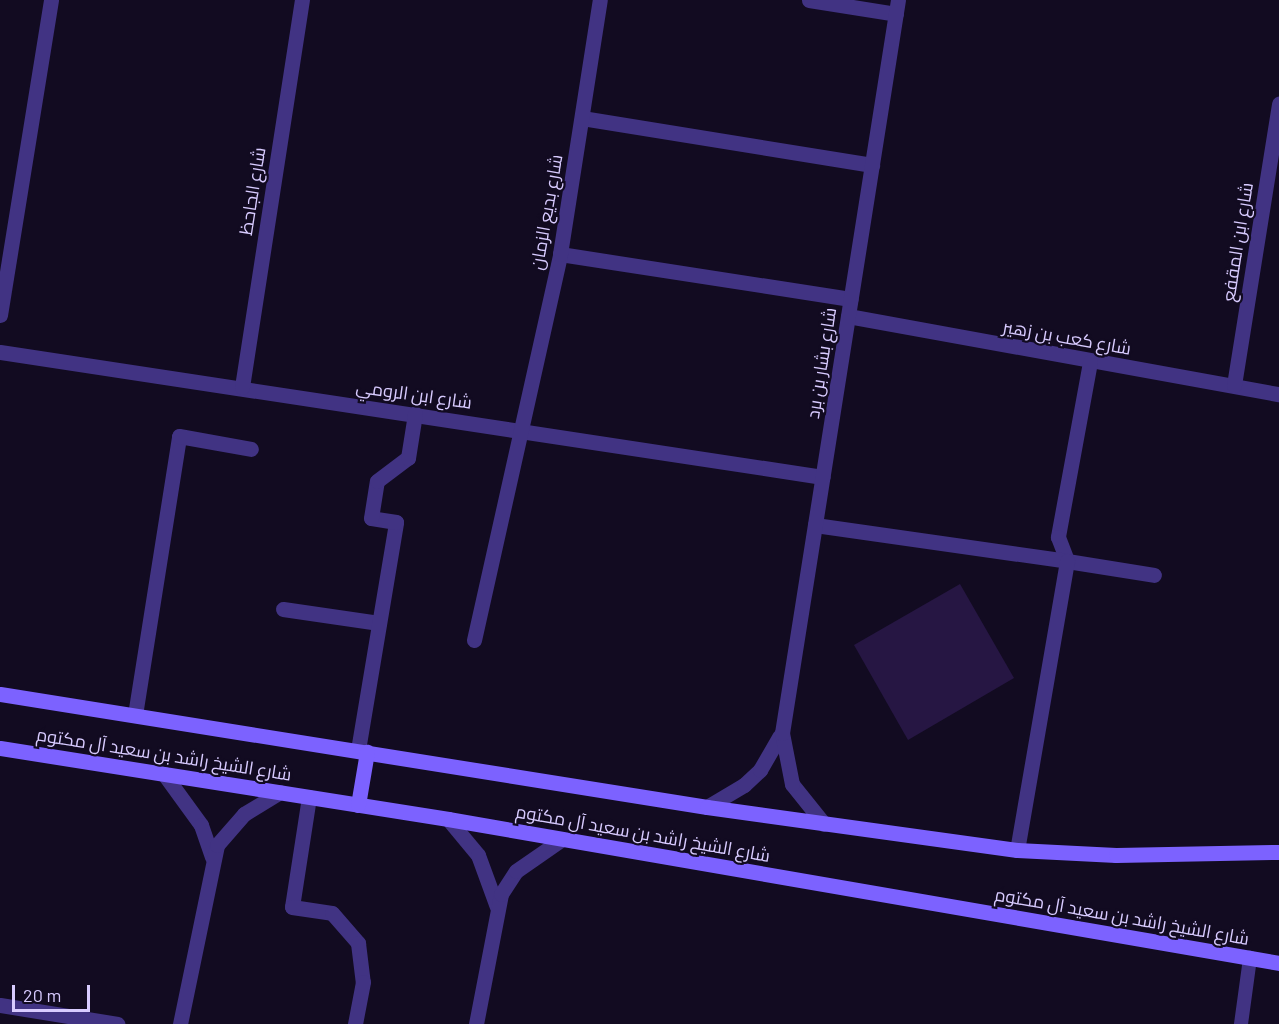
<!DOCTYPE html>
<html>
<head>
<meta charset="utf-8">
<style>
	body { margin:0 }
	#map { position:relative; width:1279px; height:1024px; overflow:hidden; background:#120b21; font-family:Barlow,Cairo,sans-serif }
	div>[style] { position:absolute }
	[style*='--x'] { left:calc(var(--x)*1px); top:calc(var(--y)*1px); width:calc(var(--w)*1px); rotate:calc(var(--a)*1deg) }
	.building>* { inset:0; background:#261643 }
	.lane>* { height:14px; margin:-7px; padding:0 7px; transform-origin:7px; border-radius:7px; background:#413383 }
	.street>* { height:15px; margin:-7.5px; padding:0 7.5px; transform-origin:7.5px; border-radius:7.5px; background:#413383 }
	.secondary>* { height:15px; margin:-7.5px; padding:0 7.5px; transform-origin:7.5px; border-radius:7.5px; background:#7c62ff }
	span { translate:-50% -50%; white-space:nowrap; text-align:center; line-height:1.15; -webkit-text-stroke:4.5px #120b21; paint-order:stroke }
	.street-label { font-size:18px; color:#d8cbff }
	.scale { position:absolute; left:12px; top:985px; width:78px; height:27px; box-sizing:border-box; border:3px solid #d8cbff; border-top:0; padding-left:8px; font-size:18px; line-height:21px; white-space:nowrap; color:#d8cbff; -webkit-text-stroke:4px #120b21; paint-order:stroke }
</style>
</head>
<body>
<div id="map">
	<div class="building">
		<div style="clip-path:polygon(960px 584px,1014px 678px,908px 740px,854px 645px)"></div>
	</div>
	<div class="lane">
		<div style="--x:1241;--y:1024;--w:67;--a:-82.2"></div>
	</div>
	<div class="street">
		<div style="--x:809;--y:0;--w:88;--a:9.1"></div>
		<div style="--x:582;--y:118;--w:294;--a:9.2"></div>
		<div style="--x:560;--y:254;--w:294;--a:8.8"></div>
		<div style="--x:0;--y:315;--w:319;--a:-80.8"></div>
		<div style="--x:848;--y:316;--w:438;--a:10.3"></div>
		<div style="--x:0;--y:352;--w:832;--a:8.64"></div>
		<div style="--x:1090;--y:362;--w:178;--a:100.4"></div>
		<div style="--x:1058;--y:537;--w:26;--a:69"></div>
		<div style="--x:1067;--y:561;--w:88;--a:9.1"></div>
		<div style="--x:1234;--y:385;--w:285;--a:-80.9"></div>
		<div style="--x:242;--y:387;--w:392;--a:-81.2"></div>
		<div style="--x:815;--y:525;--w:255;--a:8.1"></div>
		<div style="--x:1067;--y:561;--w:293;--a:99.8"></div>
		<div style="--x:283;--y:609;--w:97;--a:8.3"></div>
		<div style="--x:474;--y:640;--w:395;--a:-77.4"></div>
		<div style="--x:560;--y:254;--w:257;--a:-81.1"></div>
		<div style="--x:135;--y:715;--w:282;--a:-81"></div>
		<div style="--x:179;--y:436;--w:73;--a:10.2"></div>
		<div style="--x:358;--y:750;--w:231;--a:-80.5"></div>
		<div style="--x:396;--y:522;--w:25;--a:-171"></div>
		<div style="--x:371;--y:518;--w:37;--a:-81"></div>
		<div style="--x:377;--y:481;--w:39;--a:-37"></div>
		<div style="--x:408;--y:458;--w:45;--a:-81"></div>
		<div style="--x:164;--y:774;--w:63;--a:54"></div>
		<div style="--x:201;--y:825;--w:34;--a:71"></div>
		<div style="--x:309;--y:797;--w:111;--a:98.8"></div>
		<div style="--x:292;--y:907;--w:40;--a:8.5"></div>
		<div style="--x:332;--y:913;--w:40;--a:49"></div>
		<div style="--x:358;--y:943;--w:39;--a:83"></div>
		<div style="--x:363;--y:982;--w:43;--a:100.8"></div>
		<div style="--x:707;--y:807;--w:43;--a:-30.7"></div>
		<div style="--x:744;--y:785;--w:22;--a:-43"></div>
		<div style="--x:760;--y:770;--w:39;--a:-60"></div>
		<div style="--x:448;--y:819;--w:47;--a:50.2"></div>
		<div style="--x:478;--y:855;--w:55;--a:69.9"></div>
		<div style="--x:824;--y:824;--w:51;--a:-128.7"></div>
		<div style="--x:792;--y:784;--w:52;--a:-101.1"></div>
		<div style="--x:782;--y:733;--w:742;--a:-81.01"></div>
		<div style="--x:0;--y:1005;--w:119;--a:9.2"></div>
		<div style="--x:180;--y:1024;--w:183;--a:-78.3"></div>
		<div style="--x:217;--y:845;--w:41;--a:-48.9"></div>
		<div style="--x:244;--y:814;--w:42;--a:-31.4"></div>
		<div style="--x:476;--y:1024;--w:132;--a:-79.1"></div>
		<div style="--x:501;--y:894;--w:27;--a:-57"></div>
		<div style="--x:516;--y:871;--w:56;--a:-34.8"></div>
	</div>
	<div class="secondary">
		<div style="--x:0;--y:694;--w:716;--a:9.08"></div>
		<div style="--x:707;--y:807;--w:313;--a:7.9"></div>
		<div style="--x:1017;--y:850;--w:99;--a:2.9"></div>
		<div style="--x:1116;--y:855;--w:163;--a:-1.1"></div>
		<div style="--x:0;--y:748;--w:454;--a:9"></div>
		<div style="--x:448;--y:819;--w:843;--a:9.83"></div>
		<div style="--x:358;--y:805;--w:54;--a:-80.4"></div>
	</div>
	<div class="street-label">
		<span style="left:252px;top:191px;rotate:-81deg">شارع الجاحظ</span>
		<span style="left:546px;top:212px;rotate:-80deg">شارع بديع الزمان</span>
		<span style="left:1237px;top:242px;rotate:-81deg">شارع ابن المقفع</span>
		<span style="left:1067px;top:337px;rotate:10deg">شارع كعب بن زهير</span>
		<span style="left:821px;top:363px;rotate:-81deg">شارع بشار بن برد</span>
		<span style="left:414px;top:394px;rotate:8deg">شارع ابن الرومي</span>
		<span style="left:164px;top:754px;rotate:9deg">شارع الشيخ راشد بن سعيد آل مكتوم</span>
		<span style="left:643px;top:833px;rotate:10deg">شارع الشيخ راشد بن سعيد آل مكتوم</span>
		<span style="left:1122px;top:916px;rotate:10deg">شارع الشيخ راشد بن سعيد آل مكتوم</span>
	</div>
	<div class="scale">20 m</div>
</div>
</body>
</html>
